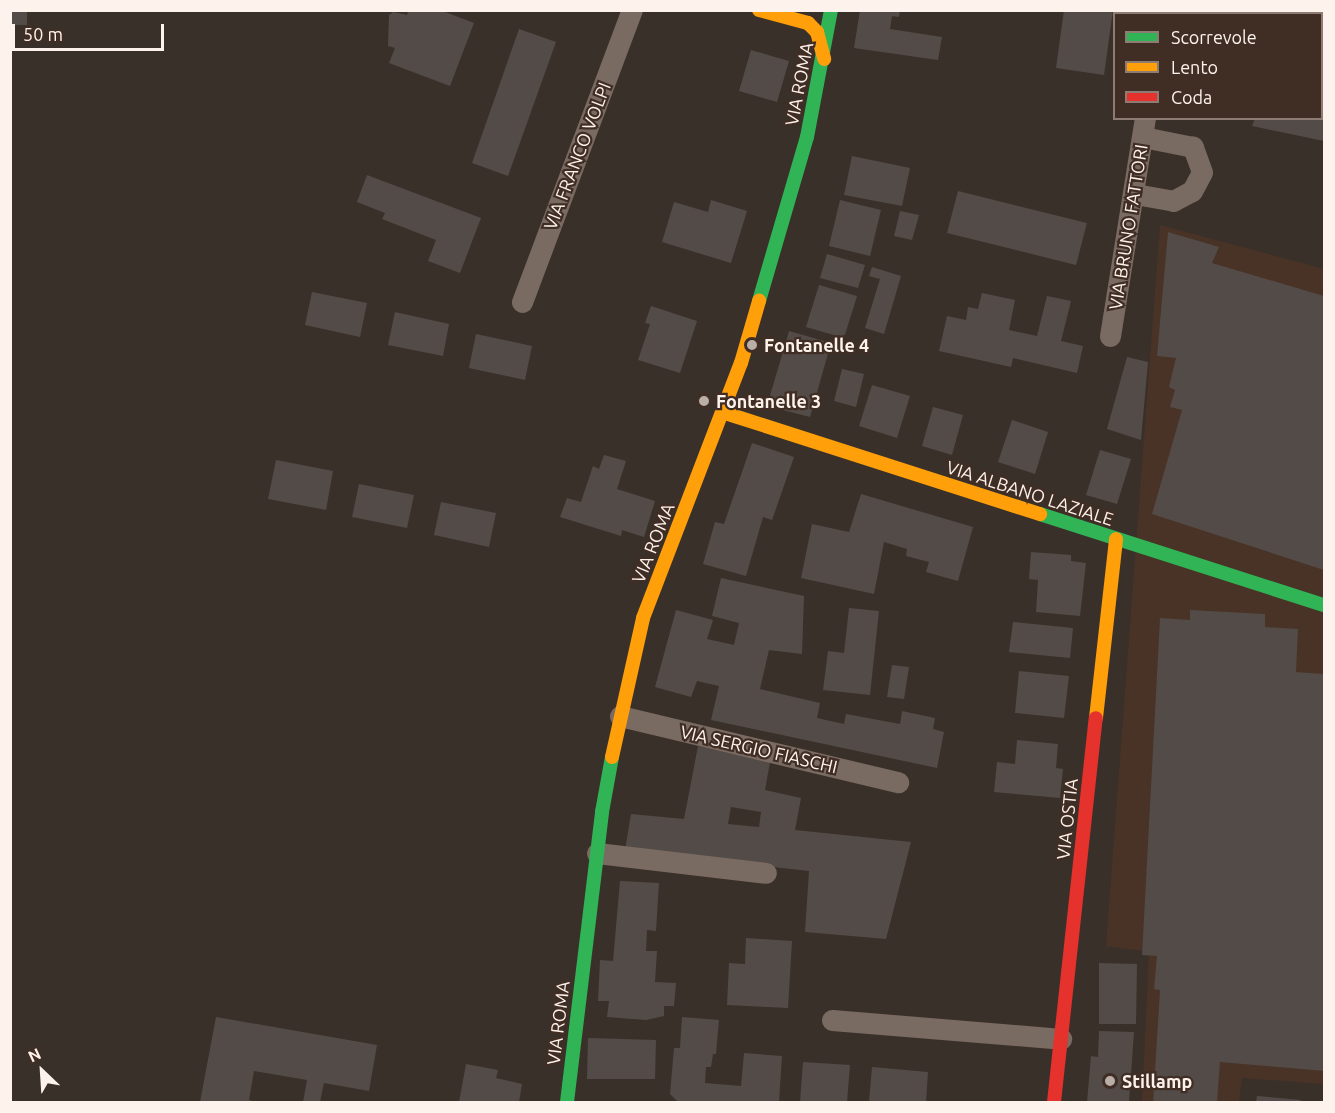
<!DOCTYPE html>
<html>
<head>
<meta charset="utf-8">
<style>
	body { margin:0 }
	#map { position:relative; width:1335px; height:1113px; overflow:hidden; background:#3a302a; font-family:Ubuntu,sans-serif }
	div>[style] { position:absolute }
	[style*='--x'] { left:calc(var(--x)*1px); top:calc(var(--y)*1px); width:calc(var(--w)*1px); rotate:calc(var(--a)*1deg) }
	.built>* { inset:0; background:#493226 }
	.building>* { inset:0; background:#534b47 }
	.street>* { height:21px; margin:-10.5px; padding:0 10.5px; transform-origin:10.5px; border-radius:10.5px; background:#796a62 }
	.fast>* { height:14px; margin:-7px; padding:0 7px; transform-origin:7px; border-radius:7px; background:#30b455 }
	.slow>* { height:14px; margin:-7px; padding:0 7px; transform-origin:7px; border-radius:7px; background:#ff9f0a }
	.jam>* { height:14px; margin:-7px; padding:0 7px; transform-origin:7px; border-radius:7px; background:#e5322d }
	.dots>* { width:16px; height:16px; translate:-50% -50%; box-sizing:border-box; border:3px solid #402e24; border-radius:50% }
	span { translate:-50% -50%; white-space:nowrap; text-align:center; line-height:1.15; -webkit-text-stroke:4.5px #402e24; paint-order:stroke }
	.street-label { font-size:18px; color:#fef2ec }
	.poi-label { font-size:18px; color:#fef2ec; font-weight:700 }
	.left { translate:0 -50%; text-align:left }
	.frame { position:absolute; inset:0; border:12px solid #fef2ec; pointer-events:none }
	.legend { position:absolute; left:1113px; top:12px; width:210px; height:108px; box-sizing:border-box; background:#402e24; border:2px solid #8c7c74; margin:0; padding:8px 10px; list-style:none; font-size:18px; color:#fef2ec }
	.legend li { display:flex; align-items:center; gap:12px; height:30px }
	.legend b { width:30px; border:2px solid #8c7c74 }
	.north { position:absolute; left:12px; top:1041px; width:60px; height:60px; -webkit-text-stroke:4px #402e24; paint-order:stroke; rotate:335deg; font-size:16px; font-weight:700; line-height:24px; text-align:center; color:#fef2ec }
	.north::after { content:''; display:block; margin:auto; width:21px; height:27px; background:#fef2ec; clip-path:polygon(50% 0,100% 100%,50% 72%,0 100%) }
	.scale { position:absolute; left:12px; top:24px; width:152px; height:27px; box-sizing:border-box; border:3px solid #fef2ec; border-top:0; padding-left:8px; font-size:18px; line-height:21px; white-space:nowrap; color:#fef2ec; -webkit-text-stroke:4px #402e24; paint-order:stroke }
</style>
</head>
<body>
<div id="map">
	<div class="built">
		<div style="clip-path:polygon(1160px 225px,1324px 269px,1324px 1084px,1242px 1078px,1239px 1102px,1142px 1102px,1149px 952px,1106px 946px)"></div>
	</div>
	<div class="building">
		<div style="clip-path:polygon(15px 10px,27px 10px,27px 25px,10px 25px,10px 11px)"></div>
		<div style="clip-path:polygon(409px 10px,440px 10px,474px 23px,450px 86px,389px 63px,395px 48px,388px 46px,389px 15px,393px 12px,407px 15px)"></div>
		<div style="clip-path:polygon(860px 10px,900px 10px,899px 17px,892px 16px,890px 29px,942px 37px,938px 60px,854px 48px)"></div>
		<div style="clip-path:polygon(1064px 10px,1113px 10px,1104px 75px,1056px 68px)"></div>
		<div style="clip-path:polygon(519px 29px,556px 42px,508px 176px,472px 163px)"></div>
		<div style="clip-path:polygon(751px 50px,789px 61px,777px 102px,739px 91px)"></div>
		<div style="clip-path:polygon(1322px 98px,1324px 141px,1252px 126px,1255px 118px,1322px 118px)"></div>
		<div style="clip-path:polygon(852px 156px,910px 168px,902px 206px,844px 195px)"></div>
		<div style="clip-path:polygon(367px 175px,481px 218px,460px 273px,428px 261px,436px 240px,382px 219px,385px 213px,357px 202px)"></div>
		<div style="clip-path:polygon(958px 191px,1087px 223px,1076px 265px,947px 233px)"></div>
		<div style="clip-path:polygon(711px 200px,747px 211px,731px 263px,662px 242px,674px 202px,708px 212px)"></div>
		<div style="clip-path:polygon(840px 200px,881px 210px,870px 256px,829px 246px)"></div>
		<div style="clip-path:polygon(900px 211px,919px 215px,912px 240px,894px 236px)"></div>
		<div style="clip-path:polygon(1168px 232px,1219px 247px,1212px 263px,1324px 296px,1324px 570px,1152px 514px,1182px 410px,1170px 407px,1175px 390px,1169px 387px,1176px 358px,1157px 356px)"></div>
		<div style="clip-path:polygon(827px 254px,865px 265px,858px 288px,820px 278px)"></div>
		<div style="clip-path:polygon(872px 267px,901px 276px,884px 334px,865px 328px,880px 279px,869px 276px)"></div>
		<div style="clip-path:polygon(819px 285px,857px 296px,844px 338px,806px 327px)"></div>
		<div style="clip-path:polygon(312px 292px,367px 303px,360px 337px,305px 325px)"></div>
		<div style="clip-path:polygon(982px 293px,1015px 300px,1009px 330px,1037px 336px,1047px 296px,1071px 301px,1061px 341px,1083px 346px,1077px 373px,1013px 358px,1011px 367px,939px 351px,947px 316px,966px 320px,968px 307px,978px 309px)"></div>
		<div style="clip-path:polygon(651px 306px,697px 321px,680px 373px,638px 360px,650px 324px,645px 323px)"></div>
		<div style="clip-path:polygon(395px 312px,449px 324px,443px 356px,388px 345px)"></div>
		<div style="clip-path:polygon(789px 331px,831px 343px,810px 417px,767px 406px)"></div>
		<div style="clip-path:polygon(476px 334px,532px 346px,525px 380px,469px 368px)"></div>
		<div style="clip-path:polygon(1127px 357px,1148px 362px,1141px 440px,1107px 429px)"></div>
		<div style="clip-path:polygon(842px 369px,864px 374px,856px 407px,834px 401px)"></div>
		<div style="clip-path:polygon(872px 385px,910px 396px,897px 438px,859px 426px)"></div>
		<div style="clip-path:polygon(933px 407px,963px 415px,952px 455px,922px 446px)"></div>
		<div style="clip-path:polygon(1012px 420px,1048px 432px,1035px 474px,998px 462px)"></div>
		<div style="clip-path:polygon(752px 443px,794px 457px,772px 520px,763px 517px,746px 576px,703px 564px,715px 522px,724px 524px)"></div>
		<div style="clip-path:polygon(1100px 450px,1131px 459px,1117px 504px,1086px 495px)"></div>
		<div style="clip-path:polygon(604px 455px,626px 461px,617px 489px,655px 501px,644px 537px,622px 530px,621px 536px,560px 517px,567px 498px,581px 502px,593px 466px,599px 469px)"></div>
		<div style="clip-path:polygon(276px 460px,333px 471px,326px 510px,268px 499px)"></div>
		<div style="clip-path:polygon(359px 484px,414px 495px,407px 528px,352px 517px)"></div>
		<div style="clip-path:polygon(861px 494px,973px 527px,958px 581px,926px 572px,929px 562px,906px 556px,907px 549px,884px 542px,874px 594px,801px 578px,812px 524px,849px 532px)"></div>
		<div style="clip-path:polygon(441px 502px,496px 513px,489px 547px,434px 535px)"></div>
		<div style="clip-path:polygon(1031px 552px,1071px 555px,1071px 561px,1086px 563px,1080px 616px,1036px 612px,1038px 580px,1029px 579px)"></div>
		<div style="clip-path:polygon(721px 578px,804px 596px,802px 654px,769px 650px,760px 689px,820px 703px,817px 718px,844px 724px,846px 714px,900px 724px,902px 711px,935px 718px,933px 729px,944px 732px,937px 768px,711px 720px,719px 686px,697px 681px,691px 697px,655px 687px,676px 610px,713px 620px,707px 639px,734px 645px,739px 623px,712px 616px)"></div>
		<div style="clip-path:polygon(849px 608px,879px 611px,870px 695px,823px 690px,828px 651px,844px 653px)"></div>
		<div style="clip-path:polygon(1190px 610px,1265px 614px,1265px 627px,1298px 629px,1296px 672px,1324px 674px,1324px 1071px,1220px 1062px,1217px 1102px,1153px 1102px,1160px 990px,1154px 989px,1157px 956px,1142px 955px,1160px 618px,1190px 620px)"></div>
		<div style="clip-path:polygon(1013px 622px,1073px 628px,1070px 658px,1009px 652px)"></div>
		<div style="clip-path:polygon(892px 665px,909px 667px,904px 699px,887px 697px)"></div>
		<div style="clip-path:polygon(1019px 671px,1069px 676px,1064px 718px,1015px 713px)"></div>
		<div style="clip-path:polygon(1017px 740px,1058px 744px,1056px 768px,1063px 769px,1060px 798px,994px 792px,997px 762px,1015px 764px)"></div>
		<div style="clip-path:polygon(evenodd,698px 746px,770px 762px,765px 790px,801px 798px,795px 830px,911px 842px,886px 939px,805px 932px,809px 871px,625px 850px,631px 814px,684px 819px,698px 746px,731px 807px,761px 812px,759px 827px,728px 824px,731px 807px)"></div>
		<div style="clip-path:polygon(620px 881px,659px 883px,656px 931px,647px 930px,646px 951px,657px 951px,655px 982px,676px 983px,674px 1006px,664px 1006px,664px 1016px,646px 1020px,607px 1017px,609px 1001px,598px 1001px,600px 960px,613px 961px)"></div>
		<div style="clip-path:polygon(746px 938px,792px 941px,788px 1008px,727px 1005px,729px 963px,745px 964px)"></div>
		<div style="clip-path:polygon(1099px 963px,1137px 964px,1136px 1024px,1099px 1024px)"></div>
		<div style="clip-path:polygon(216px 1017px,377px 1045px,369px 1091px,324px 1083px,320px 1102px,303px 1102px,307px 1080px,254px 1071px,249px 1100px,256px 1102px,200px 1102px)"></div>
		<div style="clip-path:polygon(682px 1017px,719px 1020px,716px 1054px,713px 1054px,711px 1067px,706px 1067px,705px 1083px,741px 1086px,744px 1053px,782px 1056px,779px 1102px,678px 1102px,670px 1094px,674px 1048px,680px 1048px)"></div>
		<div style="clip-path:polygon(1099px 1031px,1134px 1032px,1129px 1102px,1087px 1102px,1091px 1056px,1098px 1057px)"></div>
		<div style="clip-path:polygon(588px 1038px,656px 1040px,655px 1079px,587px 1079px)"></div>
		<div style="clip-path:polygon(803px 1062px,850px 1065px,847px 1102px,800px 1102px)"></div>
		<div style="clip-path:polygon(466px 1064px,498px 1070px,496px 1078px,522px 1084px,519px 1102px,459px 1102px)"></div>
		<div style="clip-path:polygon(872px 1067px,928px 1072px,926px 1102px,869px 1102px)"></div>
		<div style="clip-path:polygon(1257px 1096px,1301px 1100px,1300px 1102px,1256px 1102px)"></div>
	</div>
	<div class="street">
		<div style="--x:1157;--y:14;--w:4;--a:-76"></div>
		<div style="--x:1135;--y:194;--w:39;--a:10"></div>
		<div style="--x:1173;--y:201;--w:21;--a:-28"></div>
		<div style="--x:1192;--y:191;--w:21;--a:-62"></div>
		<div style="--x:1202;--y:172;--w:27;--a:-110"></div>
		<div style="--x:1193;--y:147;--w:51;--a:-168.7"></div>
		<div style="--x:522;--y:302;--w:312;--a:-69.4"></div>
		<div style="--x:1110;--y:336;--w:221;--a:-80.9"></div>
		<div style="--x:620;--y:716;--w:286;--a:13.4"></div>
		<div style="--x:597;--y:853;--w:170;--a:6.7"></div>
		<div style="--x:832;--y:1020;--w:230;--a:4.7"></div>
	</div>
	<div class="fast">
		<div style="--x:759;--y:301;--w:171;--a:-73.7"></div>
		<div style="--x:807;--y:137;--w:129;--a:-79.3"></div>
		<div style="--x:1040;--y:514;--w:298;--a:17.8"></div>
		<div style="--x:567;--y:1102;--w:292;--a:-83.1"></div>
		<div style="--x:602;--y:812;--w:56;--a:-79.7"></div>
	</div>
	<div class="slow">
		<div style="--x:759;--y:10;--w:51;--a:14.9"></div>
		<div style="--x:808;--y:23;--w:13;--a:45"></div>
		<div style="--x:817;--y:32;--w:28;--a:75"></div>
		<div style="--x:725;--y:413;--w:331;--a:17.8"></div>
		<div style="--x:1096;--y:718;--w:180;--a:-83.6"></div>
		<div style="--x:612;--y:757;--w:142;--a:-77.4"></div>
		<div style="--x:643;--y:618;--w:273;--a:-69"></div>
		<div style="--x:741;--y:363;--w:65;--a:-73.8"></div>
	</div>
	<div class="jam">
		<div style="--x:1054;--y:1102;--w:386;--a:-83.8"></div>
	</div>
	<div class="dots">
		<div style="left:752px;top:345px;background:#b9aea8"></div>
		<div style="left:704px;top:401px;background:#b9aea8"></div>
		<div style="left:1110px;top:1081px;background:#b9aea8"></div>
	</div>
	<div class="street-label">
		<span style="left:799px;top:84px;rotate:-79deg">VIA ROMA</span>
		<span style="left:577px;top:156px;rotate:-69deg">VIA FRANCO VOLPI</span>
		<span style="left:1128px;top:227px;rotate:-81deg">VIA BRUNO FATTORI</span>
		<span style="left:1030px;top:493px;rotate:18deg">VIA ALBANO LAZIALE</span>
		<span style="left:653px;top:543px;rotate:-68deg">VIA ROMA</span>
		<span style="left:759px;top:749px;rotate:13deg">VIA SERGIO FIASCHI</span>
		<span style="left:1067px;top:819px;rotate:-84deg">VIA OSTIA</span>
		<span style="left:558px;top:1023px;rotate:-83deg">VIA ROMA</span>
	</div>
	<div class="poi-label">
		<span class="left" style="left:764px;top:345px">Fontanelle 4</span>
		<span class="left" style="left:716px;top:401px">Fontanelle 3</span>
		<span class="left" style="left:1122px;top:1081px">Stillamp</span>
	</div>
	<div class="frame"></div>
	<ul class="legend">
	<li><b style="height:8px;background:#30b455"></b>Scorrevole</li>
	<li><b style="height:8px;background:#ff9f0a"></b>Lento</li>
	<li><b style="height:8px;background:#e5322d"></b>Coda</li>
	</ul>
	<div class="north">N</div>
	<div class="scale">50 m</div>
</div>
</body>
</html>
